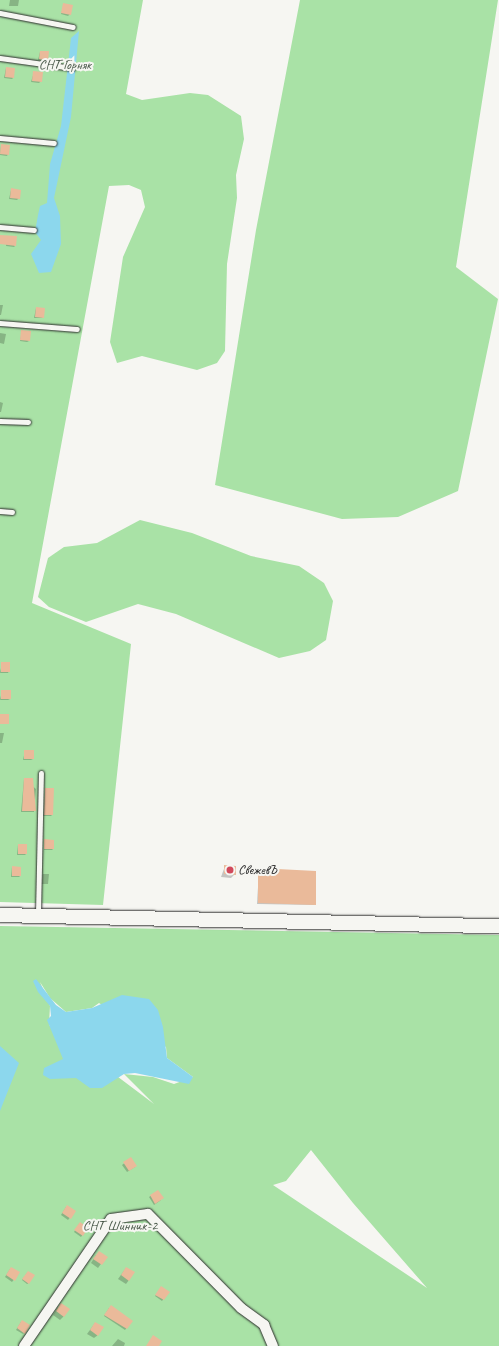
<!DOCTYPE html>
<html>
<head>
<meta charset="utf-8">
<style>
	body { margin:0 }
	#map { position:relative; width:499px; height:1346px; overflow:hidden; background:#f6f6f2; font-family:Caveat,sans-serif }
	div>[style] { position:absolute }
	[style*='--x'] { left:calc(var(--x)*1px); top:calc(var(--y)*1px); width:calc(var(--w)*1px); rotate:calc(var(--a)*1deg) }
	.green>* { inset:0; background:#a9e2a6 }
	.water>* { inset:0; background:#8cd7ed }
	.shadow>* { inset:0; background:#0003 }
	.building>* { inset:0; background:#eaba9a }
	.roads { filter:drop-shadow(0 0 1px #2b2b2b) drop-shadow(0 0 1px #2b2b2b) }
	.lane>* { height:5px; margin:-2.5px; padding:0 2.5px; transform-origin:2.5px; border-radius:2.5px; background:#f6f6f2 }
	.street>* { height:10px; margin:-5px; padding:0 5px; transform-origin:5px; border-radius:5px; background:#f6f6f2 }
	.secondary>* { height:14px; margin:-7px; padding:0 7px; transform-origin:7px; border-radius:7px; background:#f6f6f2 }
	.dots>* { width:11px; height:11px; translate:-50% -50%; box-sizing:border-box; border:2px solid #f6f6f2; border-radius:50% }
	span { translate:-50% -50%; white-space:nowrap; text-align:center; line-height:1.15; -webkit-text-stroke:4px #f6f6f2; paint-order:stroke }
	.park-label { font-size:14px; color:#4a594a }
	.poi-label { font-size:14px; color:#2b2b2b }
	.left { translate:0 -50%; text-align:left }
</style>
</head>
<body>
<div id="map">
	<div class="green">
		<div style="clip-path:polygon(0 0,143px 0,126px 94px,142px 100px,190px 93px,208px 95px,241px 116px,244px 139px,236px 175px,237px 198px,227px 264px,225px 351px,217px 363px,197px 370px,142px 356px,117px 363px,110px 342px,123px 257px,145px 207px,141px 190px,129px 185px,109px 186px,32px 603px,131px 644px,103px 905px,0 902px)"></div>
		<div style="clip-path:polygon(300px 0,498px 0,456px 267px,498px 299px,458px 491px,398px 517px,342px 519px,215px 485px,256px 230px)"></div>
		<div style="clip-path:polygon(140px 520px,192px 533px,251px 556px,299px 566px,324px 583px,333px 601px,326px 640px,310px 651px,279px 658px,176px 614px,138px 604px,86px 622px,49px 607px,38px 597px,48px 558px,64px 547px,97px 543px)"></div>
		<div style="clip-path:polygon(evenodd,0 926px,499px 935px,499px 1346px,0 1346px,0 926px,40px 982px,50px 998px,66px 1012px,92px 1008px,99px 1003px,166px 1047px,167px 1058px,193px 1077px,174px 1084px,153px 1077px,124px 1074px,154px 1104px,49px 1025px,50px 1006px,40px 982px,0 926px,311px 1150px,353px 1203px,427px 1288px,273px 1185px,286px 1181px,311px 1150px)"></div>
	</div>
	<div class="water">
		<div style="clip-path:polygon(79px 31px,71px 117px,54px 198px,60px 216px,61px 244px,51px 272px,39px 273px,31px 254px,41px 240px,35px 232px,38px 215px,40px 206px,47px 203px,50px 164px,61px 126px,71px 38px)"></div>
		<div style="clip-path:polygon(36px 979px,56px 1005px,66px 1012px,92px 1008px,122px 995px,149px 999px,158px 1010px,163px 1027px,167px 1058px,193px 1077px,189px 1084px,135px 1073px,124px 1074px,102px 1088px,90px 1088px,76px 1078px,50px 1079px,43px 1075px,44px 1068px,63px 1059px,47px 1020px,51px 1016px,50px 1006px,38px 992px,33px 981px)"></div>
		<div style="clip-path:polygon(0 1046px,19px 1063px,0 1111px)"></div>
	</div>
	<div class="shadow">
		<div style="clip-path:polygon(10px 0,19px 0,18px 6px,9px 6px)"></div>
		<div style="clip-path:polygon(64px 5px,70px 14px,68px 16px,61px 14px)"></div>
		<div style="clip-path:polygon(40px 52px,47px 60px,46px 62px,38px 60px)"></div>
		<div style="clip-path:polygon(6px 68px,13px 78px,12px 79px,4px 78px)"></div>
		<div style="clip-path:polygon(34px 72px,41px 81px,39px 83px,31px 82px)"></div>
		<div style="clip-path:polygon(1px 145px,8px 154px,7px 156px,0 155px)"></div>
		<div style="clip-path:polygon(11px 190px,19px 198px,17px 200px,9px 199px)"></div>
		<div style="clip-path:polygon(7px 238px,15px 246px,14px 247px,6px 246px)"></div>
		<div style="clip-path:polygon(0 305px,3px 305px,1px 315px,0 315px)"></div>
		<div style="clip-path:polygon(36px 308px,43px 317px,42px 318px,34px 318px)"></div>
		<div style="clip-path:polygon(22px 331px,29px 341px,27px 342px,20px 341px)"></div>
		<div style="clip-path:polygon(0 333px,6px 334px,4px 344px,0 343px)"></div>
		<div style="clip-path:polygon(0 402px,3px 403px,1px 412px,0 412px)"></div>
		<div style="clip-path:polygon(2px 663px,9px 671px,8px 673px,0 673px)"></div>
		<div style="clip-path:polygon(2px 691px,10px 699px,8px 700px,0 700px)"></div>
		<div style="clip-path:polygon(0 733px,4px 733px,2px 743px,0 743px)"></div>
		<div style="clip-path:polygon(25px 751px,33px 759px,31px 760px,23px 760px)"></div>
		<div style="clip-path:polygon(24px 779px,36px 789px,34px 812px,21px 812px)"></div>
		<div style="clip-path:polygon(45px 789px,52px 815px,51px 816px,43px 816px)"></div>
		<div style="clip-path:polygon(45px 840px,53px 849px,52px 850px,44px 850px)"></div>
		<div style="clip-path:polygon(18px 845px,26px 854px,25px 855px,17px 855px)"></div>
		<div style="clip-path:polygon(225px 866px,235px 874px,231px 878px,221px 877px)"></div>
		<div style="clip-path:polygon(12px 867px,20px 876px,19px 877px,11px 877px)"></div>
		<div style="clip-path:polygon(259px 869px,315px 905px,257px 904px)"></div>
		<div style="clip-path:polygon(43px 874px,49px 874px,48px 884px,42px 884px)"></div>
		<div style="clip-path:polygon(131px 1158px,135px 1167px,127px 1172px,122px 1165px)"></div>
		<div style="clip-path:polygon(158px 1191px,161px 1200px,154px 1205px,149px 1197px)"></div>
		<div style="clip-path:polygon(66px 1207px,75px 1211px,68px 1220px,61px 1215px)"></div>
		<div style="clip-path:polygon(79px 1224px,87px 1228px,81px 1237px,74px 1232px)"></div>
		<div style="clip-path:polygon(96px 1255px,106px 1257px,98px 1268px,91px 1263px)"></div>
		<div style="clip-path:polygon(126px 1268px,129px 1280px,126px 1284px,118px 1279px)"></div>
		<div style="clip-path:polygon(10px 1269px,19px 1273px,12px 1282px,5px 1277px)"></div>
		<div style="clip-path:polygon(27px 1273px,29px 1283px,27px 1284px,22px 1280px)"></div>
		<div style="clip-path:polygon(160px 1289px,168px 1292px,162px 1301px,155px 1296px)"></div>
		<div style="clip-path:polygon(58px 1307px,64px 1316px,60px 1320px,53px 1315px)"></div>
		<div style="clip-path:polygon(109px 1308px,132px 1321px,125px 1330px,104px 1316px)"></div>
		<div style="clip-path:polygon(21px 1322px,24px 1333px,23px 1334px,16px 1330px)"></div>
		<div style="clip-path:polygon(95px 1323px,98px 1335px,94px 1338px,87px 1334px)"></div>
		<div style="clip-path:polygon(118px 1339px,125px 1343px,124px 1346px,112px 1346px)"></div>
	</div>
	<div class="building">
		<div style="clip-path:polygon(63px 3px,73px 5px,71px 15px,61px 13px)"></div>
		<div style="clip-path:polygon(40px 51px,49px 51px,48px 61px,39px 59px)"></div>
		<div style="clip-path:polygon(6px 67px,15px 68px,14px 78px,5px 77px)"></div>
		<div style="clip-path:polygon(33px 71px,43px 72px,42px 82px,32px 81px)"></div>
		<div style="clip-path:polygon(1px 144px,10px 145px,9px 155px,0 154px)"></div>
		<div style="clip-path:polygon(11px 188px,21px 190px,20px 199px,10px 198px)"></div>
		<div style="clip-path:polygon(0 235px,17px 236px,16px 246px,0 244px)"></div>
		<div style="clip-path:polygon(36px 307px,45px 308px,44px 318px,35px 317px)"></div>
		<div style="clip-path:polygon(21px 330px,31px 331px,30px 341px,20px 340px)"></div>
		<div style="clip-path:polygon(1px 662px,10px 662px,10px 672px,1px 672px)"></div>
		<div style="clip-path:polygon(1px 690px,11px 690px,11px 699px,1px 699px)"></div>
		<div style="clip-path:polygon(0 714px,9px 714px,9px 724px,0 724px)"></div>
		<div style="clip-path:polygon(24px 750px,34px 750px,34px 759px,24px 759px)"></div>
		<div style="clip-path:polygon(24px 778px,33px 778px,36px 811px,22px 811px)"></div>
		<div style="clip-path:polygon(45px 788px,54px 788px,53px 815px,44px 815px)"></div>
		<div style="clip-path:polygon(44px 839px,54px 840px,54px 849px,44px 849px)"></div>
		<div style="clip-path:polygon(18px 844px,27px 844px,27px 854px,18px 854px)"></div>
		<div style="clip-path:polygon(224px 865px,236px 866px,236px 875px,224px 874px)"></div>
		<div style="clip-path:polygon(12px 866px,21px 867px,21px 876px,12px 876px)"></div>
		<div style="clip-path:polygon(258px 868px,316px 871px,316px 905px,258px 903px)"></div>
		<div style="clip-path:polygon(131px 1157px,137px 1166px,129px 1171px,123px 1162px)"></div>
		<div style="clip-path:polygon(158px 1190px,164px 1198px,155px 1204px,150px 1195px)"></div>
		<div style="clip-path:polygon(67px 1205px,76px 1211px,71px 1219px,62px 1213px)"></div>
		<div style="clip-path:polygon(80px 1222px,88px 1228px,83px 1236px,74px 1230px)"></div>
		<div style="clip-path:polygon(99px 1251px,108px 1257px,102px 1265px,93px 1259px)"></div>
		<div style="clip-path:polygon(11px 1267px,20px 1272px,15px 1281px,6px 1275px)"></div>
		<div style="clip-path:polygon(126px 1267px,135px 1272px,129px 1281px,121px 1275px)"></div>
		<div style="clip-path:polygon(28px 1271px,35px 1275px,29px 1284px,22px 1279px)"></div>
		<div style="clip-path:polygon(161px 1286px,170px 1292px,164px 1300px,155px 1295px)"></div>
		<div style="clip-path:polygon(61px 1303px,70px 1309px,64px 1317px,56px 1311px)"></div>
		<div style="clip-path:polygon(111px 1305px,133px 1321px,127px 1329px,104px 1315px)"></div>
		<div style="clip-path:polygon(22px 1320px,30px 1325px,25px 1334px,17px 1328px)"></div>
		<div style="clip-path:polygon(95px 1322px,104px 1327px,98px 1336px,90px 1330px)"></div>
		<div style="clip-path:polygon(153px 1335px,162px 1341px,159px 1346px,146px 1346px)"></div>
	</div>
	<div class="roads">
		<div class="lane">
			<div style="--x:0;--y:13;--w:74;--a:10.9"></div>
			<div style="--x:0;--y:58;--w:73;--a:7.9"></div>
			<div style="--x:0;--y:138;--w:54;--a:5.3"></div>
			<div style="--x:0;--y:227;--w:34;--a:5"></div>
			<div style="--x:0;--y:323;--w:77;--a:4.5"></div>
			<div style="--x:0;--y:421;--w:28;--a:2"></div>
			<div style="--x:0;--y:511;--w:12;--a:5"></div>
			<div style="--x:38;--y:914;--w:141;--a:-88.8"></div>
		</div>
		<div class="street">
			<div style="--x:24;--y:1346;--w:154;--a:-55.6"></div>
			<div style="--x:111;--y:1219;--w:37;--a:-8"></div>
			<div style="--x:148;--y:1214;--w:132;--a:45.3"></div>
			<div style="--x:241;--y:1308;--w:29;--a:36"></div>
			<div style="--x:264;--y:1325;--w:23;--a:67"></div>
		</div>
		<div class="secondary">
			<div style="--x:0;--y:915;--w:499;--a:1.3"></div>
		</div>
	</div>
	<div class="dots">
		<div style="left:230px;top:870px;background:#d1495b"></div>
	</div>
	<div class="park-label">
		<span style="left:65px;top:65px">СНТ Горняк</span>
		<span style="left:120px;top:1226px">СНТ Шинник-2</span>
	</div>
	<div class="poi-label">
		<span class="left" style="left:238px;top:870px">СвежевЪ</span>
	</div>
</div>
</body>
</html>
